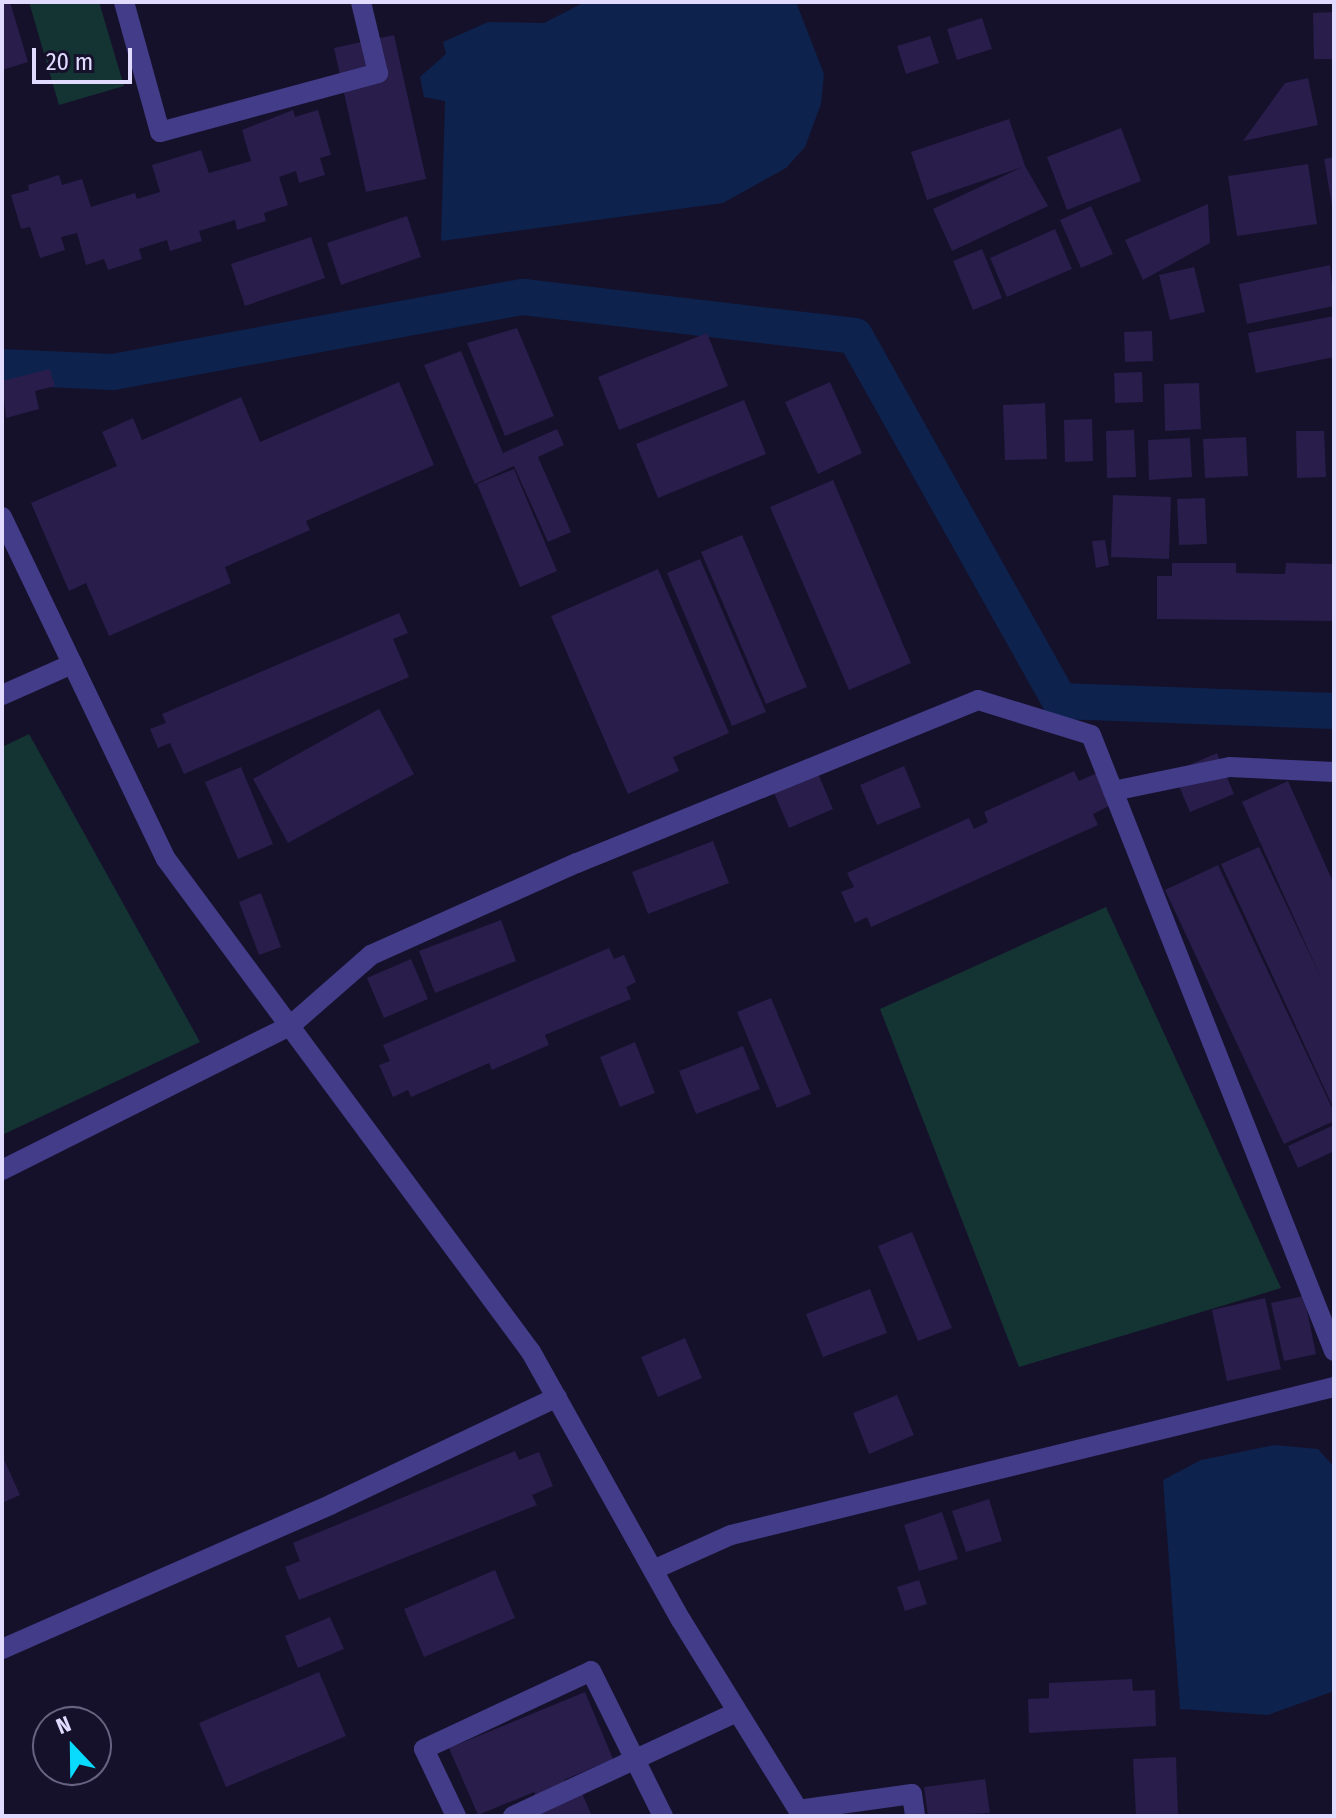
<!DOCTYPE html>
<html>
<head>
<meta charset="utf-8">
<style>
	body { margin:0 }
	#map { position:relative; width:1336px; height:1818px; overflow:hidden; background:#16112a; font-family:"Fira Sans Condensed",sans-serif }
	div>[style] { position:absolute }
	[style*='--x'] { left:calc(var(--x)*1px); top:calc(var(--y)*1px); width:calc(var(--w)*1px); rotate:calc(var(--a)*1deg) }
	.green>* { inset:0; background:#143434 }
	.water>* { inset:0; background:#0d224d }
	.canal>* { height:36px; margin:-18px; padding:0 18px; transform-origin:18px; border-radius:18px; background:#0d224d }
	.building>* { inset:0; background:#281d4b }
	.minor>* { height:20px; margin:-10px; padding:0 10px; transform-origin:10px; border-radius:10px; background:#423c89 }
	span { translate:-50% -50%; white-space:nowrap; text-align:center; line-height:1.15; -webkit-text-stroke:8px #16112a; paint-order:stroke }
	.frame { position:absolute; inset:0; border:4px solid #e0dbff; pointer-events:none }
	.north { position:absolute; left:32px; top:1706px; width:80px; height:80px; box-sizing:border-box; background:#16112a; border:2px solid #67627f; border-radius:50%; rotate:338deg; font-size:22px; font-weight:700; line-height:32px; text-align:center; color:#e0dbff }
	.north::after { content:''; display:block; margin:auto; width:28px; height:36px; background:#08dbfe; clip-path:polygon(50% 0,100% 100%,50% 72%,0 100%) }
	.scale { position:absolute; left:32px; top:48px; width:100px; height:36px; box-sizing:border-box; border:4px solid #e0dbff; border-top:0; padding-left:10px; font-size:24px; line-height:28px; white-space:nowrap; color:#e0dbff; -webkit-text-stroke:6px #16112a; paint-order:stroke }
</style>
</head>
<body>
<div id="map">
	<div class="green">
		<div style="clip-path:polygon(29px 2px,99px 2px,124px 86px,59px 105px)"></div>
		<div style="clip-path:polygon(29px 734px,200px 1042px,2px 1135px,2px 747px)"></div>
		<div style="clip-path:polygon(1106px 907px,1281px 1288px,1019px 1367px,880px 1009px)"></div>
	</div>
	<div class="water">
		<div style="clip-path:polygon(585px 2px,796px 2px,824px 74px,821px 104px,805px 147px,786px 168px,723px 203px,441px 241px,445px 101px,424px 97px,420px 77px,446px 54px,443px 42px,488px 22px,544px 23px)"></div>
		<div style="clip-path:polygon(1274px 1445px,1318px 1449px,1334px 1467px,1334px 1691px,1268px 1715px,1180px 1709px,1163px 1480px,1201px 1460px)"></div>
	</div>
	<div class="canal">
		<div style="--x:2;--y:367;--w:111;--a:2.6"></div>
		<div style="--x:113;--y:372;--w:417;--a:-10.4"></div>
		<div style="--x:523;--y:297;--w:334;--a:6.7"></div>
		<div style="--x:855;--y:336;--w:419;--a:60.7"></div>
		<div style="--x:1060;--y:701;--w:274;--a:2.1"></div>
	</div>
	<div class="building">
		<div style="clip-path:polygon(2px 2px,10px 2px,28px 62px,2px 70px)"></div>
		<div style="clip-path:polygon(1334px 12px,1334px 59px,1314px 59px,1313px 13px)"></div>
		<div style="clip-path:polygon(982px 18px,992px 49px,957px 60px,947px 29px)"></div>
		<div style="clip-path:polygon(394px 35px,426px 179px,366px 192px,334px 48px)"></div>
		<div style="clip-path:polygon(930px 36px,939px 63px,906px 74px,897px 46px)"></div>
		<div style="clip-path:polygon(1308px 78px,1318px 125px,1243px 141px,1285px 83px)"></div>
		<div style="clip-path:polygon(293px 110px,295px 117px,318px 110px,331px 155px,320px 158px,325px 175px,299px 183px,296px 171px,279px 177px,288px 205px,264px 213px,266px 221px,237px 230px,235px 220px,199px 231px,202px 241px,170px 251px,167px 240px,139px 249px,142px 259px,108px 270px,104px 259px,86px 265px,77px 233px,61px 237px,65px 250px,40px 258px,30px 227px,21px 229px,11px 195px,29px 190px,28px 185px,59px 175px,62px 185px,82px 179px,91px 207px,135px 193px,137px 199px,160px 192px,152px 165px,201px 150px,209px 173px,251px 161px,242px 130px)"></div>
		<div style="clip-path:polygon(1009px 119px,1025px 166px,1048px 206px,952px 251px,933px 209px,1022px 167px,927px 200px,911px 152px)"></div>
		<div style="clip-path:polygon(1121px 128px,1141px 181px,1067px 210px,1047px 157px)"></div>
		<div style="clip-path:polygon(1334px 157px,1334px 206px,1332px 206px,1324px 159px)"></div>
		<div style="clip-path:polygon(1308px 164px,1317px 224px,1237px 236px,1228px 176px)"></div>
		<div style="clip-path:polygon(1208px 204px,1210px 243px,1143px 280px,1125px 240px)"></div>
		<div style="clip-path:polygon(1091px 206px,1113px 254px,1081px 268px,1060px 220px)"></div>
		<div style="clip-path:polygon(407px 216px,421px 257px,341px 285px,327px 243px)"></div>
		<div style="clip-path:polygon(1055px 229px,1072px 269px,1007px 297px,990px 258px)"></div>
		<div style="clip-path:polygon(311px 237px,325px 278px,245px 306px,231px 264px)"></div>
		<div style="clip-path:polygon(982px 249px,1002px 298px,973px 310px,953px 261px)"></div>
		<div style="clip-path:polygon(1330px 265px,1334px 306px,1247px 324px,1239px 284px)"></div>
		<div style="clip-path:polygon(1194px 267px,1205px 312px,1170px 320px,1159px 275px)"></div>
		<div style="clip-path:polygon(1334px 316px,1334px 357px,1256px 373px,1248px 333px)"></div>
		<div style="clip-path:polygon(517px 328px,554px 416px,505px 436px,467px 343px)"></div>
		<div style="clip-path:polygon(1152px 331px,1153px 361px,1125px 362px,1124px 332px)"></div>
		<div style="clip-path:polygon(707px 333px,728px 386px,619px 430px,598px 377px)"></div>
		<div style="clip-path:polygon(461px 351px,503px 453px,557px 429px,564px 445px,538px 457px,571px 532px,548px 542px,514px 466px,475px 484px,424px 365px)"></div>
		<div style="clip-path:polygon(50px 369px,55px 386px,35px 391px,39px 409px,6px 418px,2px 381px)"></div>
		<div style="clip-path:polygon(1142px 372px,1143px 402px,1115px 403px,1114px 373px)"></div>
		<div style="clip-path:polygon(399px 382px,434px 465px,306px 521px,310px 530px,225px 567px,231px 583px,109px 636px,86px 583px,69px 591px,31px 503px,117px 466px,102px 432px,133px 418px,142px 440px,241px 397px,260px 442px)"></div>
		<div style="clip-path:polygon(830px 382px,862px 453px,818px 474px,785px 402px)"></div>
		<div style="clip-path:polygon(1199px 383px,1201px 429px,1165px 431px,1164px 384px)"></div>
		<div style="clip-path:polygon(744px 400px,766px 454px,658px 498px,636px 444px)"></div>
		<div style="clip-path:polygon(1045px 403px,1047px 459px,1005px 460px,1003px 405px)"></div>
		<div style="clip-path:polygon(1092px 419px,1093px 461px,1065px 462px,1064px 420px)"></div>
		<div style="clip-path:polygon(1134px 430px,1136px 477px,1107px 478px,1106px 431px)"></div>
		<div style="clip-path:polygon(1296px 431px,1324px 431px,1326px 477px,1297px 478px)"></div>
		<div style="clip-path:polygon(1246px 437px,1248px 476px,1205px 478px,1203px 439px)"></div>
		<div style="clip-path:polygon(1190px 438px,1192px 477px,1149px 480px,1148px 440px)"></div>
		<div style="clip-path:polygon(514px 469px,557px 571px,520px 587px,477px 484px)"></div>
		<div style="clip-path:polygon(833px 480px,911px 663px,849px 690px,770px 507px)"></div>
		<div style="clip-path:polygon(1113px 495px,1171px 497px,1169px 559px,1111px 557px)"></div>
		<div style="clip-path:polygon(1205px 498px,1207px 544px,1179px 545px,1177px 499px)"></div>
		<div style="clip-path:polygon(742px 535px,807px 687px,766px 704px,701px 552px)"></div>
		<div style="clip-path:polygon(1105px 540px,1109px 565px,1096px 568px,1092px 541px)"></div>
		<div style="clip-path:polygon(700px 559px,766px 712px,732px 726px,667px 573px)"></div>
		<div style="clip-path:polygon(1172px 563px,1236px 563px,1236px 573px,1285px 574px,1286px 563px,1334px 564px,1334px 621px,1157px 619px,1157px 576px,1172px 576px)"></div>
		<div style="clip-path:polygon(658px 569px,729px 733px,673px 757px,679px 771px,628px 794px,551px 616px)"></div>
		<div style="clip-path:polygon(399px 613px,408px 633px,393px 639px,409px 677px,184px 774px,170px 743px,158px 748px,150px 729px,166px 723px,162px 714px)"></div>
		<div style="clip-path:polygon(379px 709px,414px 774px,288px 843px,253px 779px)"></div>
		<div style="clip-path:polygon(1217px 753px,1234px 794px,1190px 812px,1173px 772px)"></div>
		<div style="clip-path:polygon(904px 766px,921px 807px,877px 825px,860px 785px)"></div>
		<div style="clip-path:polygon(241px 767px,273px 844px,238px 859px,205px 782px)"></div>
		<div style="clip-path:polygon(816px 769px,833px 809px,789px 828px,772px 788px)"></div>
		<div style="clip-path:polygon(1074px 771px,1079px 781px,1097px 773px,1111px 805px,1093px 814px,1098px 825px,871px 927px,867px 917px,855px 923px,841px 892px,854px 887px,847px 873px,969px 818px,974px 829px,988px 822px,984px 812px)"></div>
		<div style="clip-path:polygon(1288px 781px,1334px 884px,1334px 1109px,1221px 864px,1259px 847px,1321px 978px,1242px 802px)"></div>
		<div style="clip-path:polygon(713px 841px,729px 883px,648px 914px,632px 872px)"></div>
		<div style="clip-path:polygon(1218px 865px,1334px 1112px,1334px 1121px,1284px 1144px,1165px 890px)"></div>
		<div style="clip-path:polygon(261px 893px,281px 947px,259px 955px,239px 902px)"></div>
		<div style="clip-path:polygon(501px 920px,516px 961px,435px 993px,419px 951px)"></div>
		<div style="clip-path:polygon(609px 948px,614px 959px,624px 955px,636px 982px,626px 987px,631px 999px,545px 1035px,549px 1045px,492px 1070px,489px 1063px,411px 1097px,408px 1090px,393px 1097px,379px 1065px,390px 1061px,383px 1045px)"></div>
		<div style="clip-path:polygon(411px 959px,428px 999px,384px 1018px,367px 978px)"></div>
		<div style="clip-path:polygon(771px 998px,811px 1094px,777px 1108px,737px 1012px)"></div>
		<div style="clip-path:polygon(635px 1042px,655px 1093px,620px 1107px,600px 1057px)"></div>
		<div style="clip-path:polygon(743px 1046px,760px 1089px,696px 1114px,679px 1071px)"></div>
		<div style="clip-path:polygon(1334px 1125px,1334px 1151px,1298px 1168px,1288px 1146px)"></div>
		<div style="clip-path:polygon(912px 1232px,952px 1328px,918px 1341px,878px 1246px)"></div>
		<div style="clip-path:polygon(870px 1289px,887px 1333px,823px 1357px,806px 1314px)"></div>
		<div style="clip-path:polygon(1304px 1296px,1316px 1354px,1284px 1361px,1271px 1303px)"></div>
		<div style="clip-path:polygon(1265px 1298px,1281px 1369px,1227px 1381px,1212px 1310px)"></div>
		<div style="clip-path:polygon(685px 1338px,702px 1378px,658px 1397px,641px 1357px)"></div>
		<div style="clip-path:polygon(897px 1395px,914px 1435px,869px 1454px,853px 1413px)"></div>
		<div style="clip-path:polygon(515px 1451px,519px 1460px,539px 1452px,553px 1486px,532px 1495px,537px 1505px,299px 1600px,285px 1567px,300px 1561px,293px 1543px)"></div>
		<div style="clip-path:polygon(2px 1455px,20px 1495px,2px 1503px)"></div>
		<div style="clip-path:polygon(989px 1499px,1002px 1541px,966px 1552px,952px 1511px)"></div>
		<div style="clip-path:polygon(942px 1512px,958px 1559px,919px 1571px,904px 1525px)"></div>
		<div style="clip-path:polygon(495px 1570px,515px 1618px,424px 1657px,404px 1609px)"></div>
		<div style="clip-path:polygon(919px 1580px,927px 1604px,905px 1611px,897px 1587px)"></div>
		<div style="clip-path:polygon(330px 1617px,344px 1649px,298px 1668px,285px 1636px)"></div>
		<div style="clip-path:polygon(319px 1672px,346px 1736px,226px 1787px,199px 1723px)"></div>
		<div style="clip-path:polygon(1132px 1679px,1133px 1691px,1155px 1690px,1156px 1726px,1029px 1733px,1028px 1699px,1049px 1698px,1049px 1683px)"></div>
		<div style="clip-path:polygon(585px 1692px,613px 1759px,564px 1780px,571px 1795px,581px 1791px,592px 1816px,525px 1816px,541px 1809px,534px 1792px,478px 1815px,449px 1748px)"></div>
		<div style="clip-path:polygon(1176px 1757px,1178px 1816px,1136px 1816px,1133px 1759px)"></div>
		<div style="clip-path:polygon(985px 1779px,990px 1813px,928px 1816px,924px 1787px)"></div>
	</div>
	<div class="minor">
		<div style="--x:124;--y:2;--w:135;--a:74.5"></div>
		<div style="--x:160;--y:132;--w:226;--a:-15.1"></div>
		<div style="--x:378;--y:73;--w:73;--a:-103.5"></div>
		<div style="--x:2;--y:517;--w:379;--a:64.4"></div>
		<div style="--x:166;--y:859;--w:613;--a:53.49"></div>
		<div style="--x:531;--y:1352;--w:307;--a:60.8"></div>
		<div style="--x:681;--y:1620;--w:230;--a:58.3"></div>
		<div style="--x:2;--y:695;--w:77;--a:-23.9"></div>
		<div style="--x:1113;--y:791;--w:119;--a:-11.6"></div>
		<div style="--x:1230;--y:767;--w:104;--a:2.8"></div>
		<div style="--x:2;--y:1170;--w:322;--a:-26.6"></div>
		<div style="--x:290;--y:1026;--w:108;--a:-41.2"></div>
		<div style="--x:371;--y:955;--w:226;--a:-24.1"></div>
		<div style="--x:577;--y:863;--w:433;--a:-22.1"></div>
		<div style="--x:978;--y:700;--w:118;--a:17.2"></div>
		<div style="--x:1091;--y:735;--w:662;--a:68.47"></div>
		<div style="--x:653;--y:1570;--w:85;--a:-24.2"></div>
		<div style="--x:731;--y:1535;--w:621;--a:-13.79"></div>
		<div style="--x:2;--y:1649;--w:360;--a:-23.7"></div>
		<div style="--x:332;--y:1504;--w:249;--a:-25.4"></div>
		<div style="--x:798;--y:1810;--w:115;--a:-8"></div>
		<div style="--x:912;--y:1794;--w:22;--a:82"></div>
		<div style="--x:456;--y:1816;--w:74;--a:-115.5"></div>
		<div style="--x:424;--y:1749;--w:184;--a:-25"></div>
		<div style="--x:591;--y:1671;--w:162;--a:63.6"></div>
		<div style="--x:513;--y:1816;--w:247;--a:-24.9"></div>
	</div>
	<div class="frame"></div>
	<div class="north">N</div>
	<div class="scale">20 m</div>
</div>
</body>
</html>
